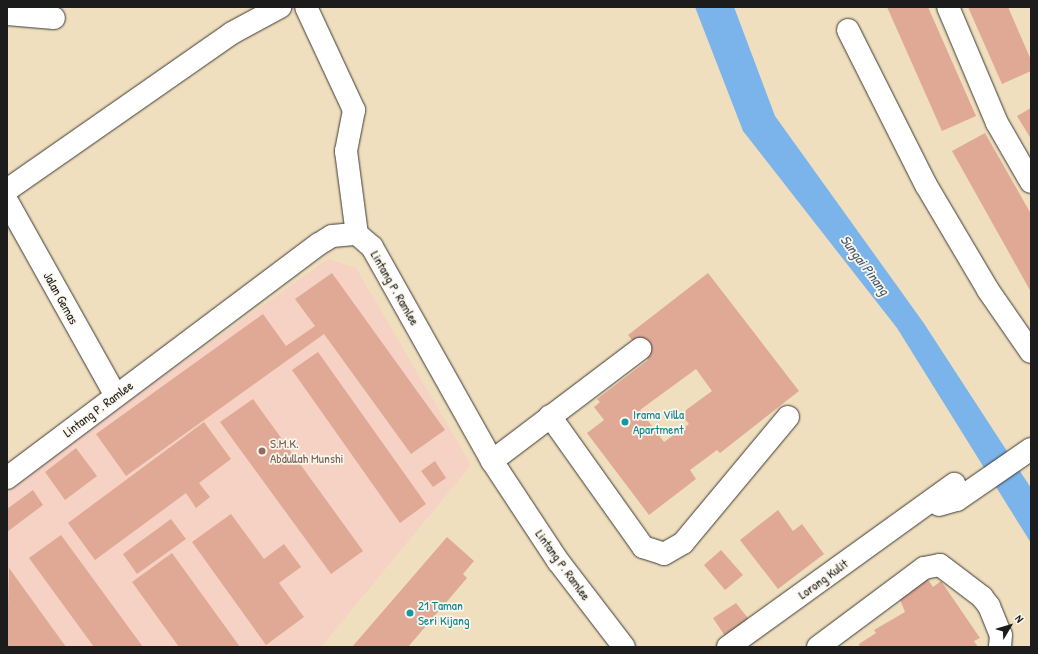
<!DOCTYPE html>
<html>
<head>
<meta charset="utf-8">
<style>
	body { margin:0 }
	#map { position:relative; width:1038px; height:654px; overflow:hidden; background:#f0dfbe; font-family:"Patrick Hand",sans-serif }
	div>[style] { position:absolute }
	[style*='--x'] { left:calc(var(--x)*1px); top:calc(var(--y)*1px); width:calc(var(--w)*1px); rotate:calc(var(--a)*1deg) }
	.built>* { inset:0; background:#f5d2c3 }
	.water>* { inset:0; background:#7bb3eb }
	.building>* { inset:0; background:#dfa995 }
	.roads { filter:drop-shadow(0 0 1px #3c3934) drop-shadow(0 0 1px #3c3934) }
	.minor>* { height:22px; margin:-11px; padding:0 11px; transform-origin:11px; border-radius:11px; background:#fff }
	.dots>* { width:11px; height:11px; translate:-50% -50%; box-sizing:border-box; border:2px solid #fbf7ec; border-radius:50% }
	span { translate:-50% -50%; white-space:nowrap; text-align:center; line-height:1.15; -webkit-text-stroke:3.5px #fbf7ec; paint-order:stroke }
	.street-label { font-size:13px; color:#1c1c1c }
	.culture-label { font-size:13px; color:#0d838f }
	.left { translate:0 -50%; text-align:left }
	.education-label { font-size:13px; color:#785e54 }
	.water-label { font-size:14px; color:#42586f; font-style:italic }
	.frame { position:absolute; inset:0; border:8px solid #1c1c1c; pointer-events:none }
	.north { position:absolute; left:990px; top:606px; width:40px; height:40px; -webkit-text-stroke:3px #fbf7ec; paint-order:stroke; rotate:52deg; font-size:11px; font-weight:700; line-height:16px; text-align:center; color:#1c1c1c }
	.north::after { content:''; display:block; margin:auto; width:14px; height:18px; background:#1c1c1c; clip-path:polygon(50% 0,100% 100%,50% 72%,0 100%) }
</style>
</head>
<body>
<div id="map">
	<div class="built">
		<div style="clip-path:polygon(328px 259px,356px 268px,471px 465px,321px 647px,7px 647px,7px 493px,79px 436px)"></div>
	</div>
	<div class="water">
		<div style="clip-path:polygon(695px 7px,734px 7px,775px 116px,923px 322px,1031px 488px,1031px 543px,897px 328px,743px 131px)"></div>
	</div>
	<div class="building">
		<div style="clip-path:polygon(887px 7px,928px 7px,976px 116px,942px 131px)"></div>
		<div style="clip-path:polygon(968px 7px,1008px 7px,1031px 60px,1031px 71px,1002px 84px)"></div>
		<div style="clip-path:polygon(1031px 108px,1031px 139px,1017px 116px)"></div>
		<div style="clip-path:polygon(985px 133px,1031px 214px,1031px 292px,952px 151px)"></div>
		<div style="clip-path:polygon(332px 273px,445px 430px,411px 454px,324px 334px,126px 476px,96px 434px,263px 314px,286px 346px,315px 326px,295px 299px)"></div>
		<div style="clip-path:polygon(evenodd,708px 273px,799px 391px,720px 453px,717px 450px,690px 470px,696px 479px,649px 515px,587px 433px,604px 420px,594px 407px,600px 402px,597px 399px,648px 360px,628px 335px,708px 273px,696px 369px,712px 391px,686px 410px,684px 418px,689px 424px,664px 442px,640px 410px,696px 369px)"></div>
		<div style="clip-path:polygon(318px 352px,426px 504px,400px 523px,292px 370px)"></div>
		<div style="clip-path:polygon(253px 399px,363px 551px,331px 574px,220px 422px)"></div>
		<div style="clip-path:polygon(204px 422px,231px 459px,199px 483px,210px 497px,196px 508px,186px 493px,95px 560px,68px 523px)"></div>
		<div style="clip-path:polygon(76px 448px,97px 476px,65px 500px,45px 472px)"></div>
		<div style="clip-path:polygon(435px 461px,446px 478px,433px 487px,421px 471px)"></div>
		<div style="clip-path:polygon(33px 490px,43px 505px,7px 532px,7px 509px)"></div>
		<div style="clip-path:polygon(778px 510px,793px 531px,802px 524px,824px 554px,778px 589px,740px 540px)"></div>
		<div style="clip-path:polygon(231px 514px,264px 559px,284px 544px,301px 567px,279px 583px,304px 617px,266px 645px,192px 542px)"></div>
		<div style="clip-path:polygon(171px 519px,186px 539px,137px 574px,123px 554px)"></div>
		<div style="clip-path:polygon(61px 535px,143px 647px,94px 647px,29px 558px)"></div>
		<div style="clip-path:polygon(447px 537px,474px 561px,463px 574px,467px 578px,408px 647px,352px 647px)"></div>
		<div style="clip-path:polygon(721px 550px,743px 575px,725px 590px,704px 565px)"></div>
		<div style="clip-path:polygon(172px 553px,240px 647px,179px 647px,132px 582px)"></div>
		<div style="clip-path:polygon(9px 568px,66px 647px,7px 647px)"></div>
		<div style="clip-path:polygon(927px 578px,933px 587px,941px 581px,980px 638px,974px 641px,978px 647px,860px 647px,859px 644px,876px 633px,874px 630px,905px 612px,899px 597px)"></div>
		<div style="clip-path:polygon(736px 603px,751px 622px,727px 639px,713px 618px)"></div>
	</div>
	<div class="roads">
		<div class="minor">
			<div style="--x:306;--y:7;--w:114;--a:65"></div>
			<div style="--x:354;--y:110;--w:42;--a:101"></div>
			<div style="--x:346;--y:151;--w:84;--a:82.5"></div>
			<div style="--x:948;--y:7;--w:126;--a:67.1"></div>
			<div style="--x:997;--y:123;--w:68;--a:60"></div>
			<div style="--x:7;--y:14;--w:47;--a:4.9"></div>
			<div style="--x:848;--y:30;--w:174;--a:63.3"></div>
			<div style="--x:926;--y:185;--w:122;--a:59.4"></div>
			<div style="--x:988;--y:290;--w:75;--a:55.3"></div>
			<div style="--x:7;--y:190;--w:274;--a:-34.9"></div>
			<div style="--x:232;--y:33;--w:55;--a:-28.4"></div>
			<div style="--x:7;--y:201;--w:223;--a:60.8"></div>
			<div style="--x:550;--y:416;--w:161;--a:54.6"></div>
			<div style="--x:643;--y:547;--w:22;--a:18"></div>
			<div style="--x:664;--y:554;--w:22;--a:-30"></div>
			<div style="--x:683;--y:543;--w:164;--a:-50.2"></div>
			<div style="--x:492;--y:461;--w:186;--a:-37.1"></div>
			<div style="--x:7;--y:478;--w:390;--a:-36.9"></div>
			<div style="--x:319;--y:244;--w:15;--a:-32"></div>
			<div style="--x:332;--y:236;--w:25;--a:-5"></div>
			<div style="--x:357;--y:234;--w:20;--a:41"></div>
			<div style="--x:372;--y:247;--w:245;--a:60.7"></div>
			<div style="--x:492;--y:461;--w:120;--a:56.6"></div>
			<div style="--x:558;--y:561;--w:108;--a:52.5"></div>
			<div style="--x:939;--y:505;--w:19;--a:-16"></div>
			<div style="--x:957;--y:500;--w:90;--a:-34.6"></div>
			<div style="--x:728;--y:647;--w:279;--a:-35.8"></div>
			<div style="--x:818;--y:647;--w:132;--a:-36.7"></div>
			<div style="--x:924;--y:568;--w:16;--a:-11"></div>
			<div style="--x:940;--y:565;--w:53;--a:37.3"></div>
			<div style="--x:982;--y:597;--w:11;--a:52"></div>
			<div style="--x:989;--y:606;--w:31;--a:68"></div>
			<div style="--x:1001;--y:635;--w:12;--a:95"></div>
		</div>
	</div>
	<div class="dots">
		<div style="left:625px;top:422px;background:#0f9aa8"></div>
		<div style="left:262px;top:451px;background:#8d6e63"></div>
		<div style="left:410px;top:613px;background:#0f9aa8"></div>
	</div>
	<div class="street-label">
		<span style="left:395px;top:288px;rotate:60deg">Lintang P. Ramlee</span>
		<span style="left:61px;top:298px;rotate:61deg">Jalan Gemas</span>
		<span style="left:98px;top:409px;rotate:-37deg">Lintang P. Ramlee</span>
		<span style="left:563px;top:565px;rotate:54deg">Lintang P. Ramlee</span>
		<span style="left:823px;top:579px;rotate:-36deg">Lorong Kulit</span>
	</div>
	<div class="culture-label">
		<span class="left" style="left:633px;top:422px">Irama Villa<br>Apartment</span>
		<span class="left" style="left:418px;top:613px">21 Taman<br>Seri Kijang</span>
	</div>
	<div class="education-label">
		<span class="left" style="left:270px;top:451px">S.M.K.<br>Abdullah Munshi</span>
	</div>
	<div class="water-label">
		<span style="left:865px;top:265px;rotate:53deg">Sungai Pinang</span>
	</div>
	<div class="frame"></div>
	<div class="north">N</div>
</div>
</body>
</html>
